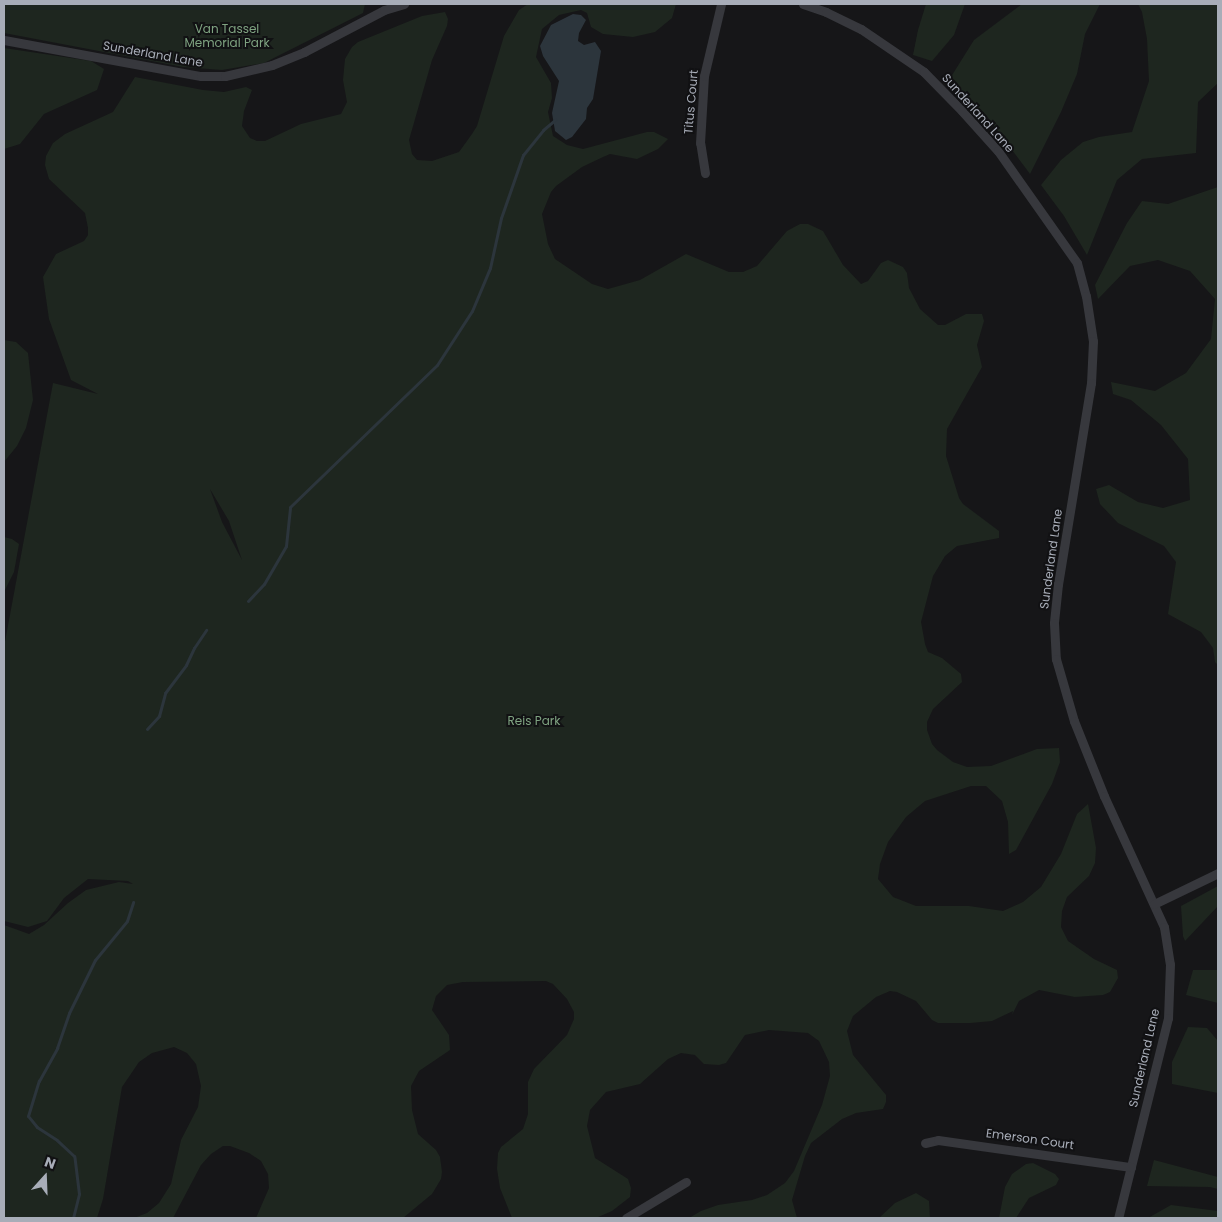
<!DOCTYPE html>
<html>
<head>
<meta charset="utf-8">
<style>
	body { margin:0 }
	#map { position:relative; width:1222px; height:1222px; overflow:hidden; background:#161618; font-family:Poppins,sans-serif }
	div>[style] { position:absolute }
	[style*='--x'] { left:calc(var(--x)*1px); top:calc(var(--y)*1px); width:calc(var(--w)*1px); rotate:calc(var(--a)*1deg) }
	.green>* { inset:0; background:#1e261f }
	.water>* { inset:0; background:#2c353c }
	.stream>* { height:3px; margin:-1.5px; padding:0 1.5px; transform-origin:1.5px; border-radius:1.5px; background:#2c353c }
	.street>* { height:9px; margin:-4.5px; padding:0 4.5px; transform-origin:4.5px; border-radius:4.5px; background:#37383d }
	span { translate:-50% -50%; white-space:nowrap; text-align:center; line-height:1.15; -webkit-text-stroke:4px #111113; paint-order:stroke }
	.park-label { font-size:12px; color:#7fa381 }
	.street-label { font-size:12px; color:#a8adb8 }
	.frame { position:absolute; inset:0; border:5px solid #a8adb8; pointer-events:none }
	.north { position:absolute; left:20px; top:1152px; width:50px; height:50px; -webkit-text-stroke:4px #111113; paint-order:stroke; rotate:20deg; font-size:14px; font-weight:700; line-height:20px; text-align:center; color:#a8adb8 }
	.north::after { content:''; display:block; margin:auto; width:18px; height:22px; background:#a8adb8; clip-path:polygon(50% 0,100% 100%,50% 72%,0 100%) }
</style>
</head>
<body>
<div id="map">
	<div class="green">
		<div style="clip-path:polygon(4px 4px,365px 4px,363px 13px,264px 63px,222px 70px,183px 67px,4px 33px)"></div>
		<div style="clip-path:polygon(evenodd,528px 4px,676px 4px,672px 18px,655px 32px,633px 37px,603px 34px,591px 27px,587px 13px,581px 10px,559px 15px,542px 29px,536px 57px,551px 83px,552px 98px,548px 112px,553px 136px,567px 145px,583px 149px,647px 132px,654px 132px,668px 139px,658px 149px,637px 159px,610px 154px,603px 157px,582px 167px,556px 186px,551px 192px,542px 214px,548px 244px,555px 259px,592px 284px,608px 289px,640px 280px,686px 254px,729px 272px,743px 272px,757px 266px,787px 231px,800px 224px,808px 224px,823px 231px,843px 265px,861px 284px,868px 281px,881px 263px,888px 260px,903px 267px,907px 273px,909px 288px,920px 309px,938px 325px,945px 325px,966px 314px,982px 314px,984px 321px,977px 345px,982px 367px,947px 429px,946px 456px,959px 498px,963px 504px,999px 531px,999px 538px,957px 546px,945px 556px,933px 576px,921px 622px,925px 644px,928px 652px,942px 658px,961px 674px,962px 682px,933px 709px,927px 722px,927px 730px,932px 744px,937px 750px,953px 762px,967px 767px,991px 766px,1037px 749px,1059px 748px,1060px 762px,1052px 784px,1016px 850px,1009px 854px,1008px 822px,1002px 801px,986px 786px,971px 786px,925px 801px,906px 817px,888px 842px,880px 864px,878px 879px,893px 897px,916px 906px,969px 906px,1003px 911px,1023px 902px,1041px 887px,1061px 854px,1077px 814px,1088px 804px,1096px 848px,1095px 863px,1089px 876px,1067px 897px,1062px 911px,1061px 927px,1068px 941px,1094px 959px,1117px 970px,1118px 978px,1110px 992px,1103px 995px,1075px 997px,1039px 990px,1019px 1001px,1012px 1015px,1013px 1011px,992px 1021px,970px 1023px,938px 1023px,932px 1020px,916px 1001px,897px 992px,890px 991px,876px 997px,853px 1016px,847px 1031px,853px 1055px,886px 1095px,886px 1102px,883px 1109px,856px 1113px,842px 1119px,811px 1143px,805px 1156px,792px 1200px,797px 1218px,689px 1218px,701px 1211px,718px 1205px,752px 1200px,767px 1195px,785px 1183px,794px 1171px,822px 1105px,830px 1076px,829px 1062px,819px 1041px,808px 1033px,769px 1030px,745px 1035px,726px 1063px,719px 1065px,704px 1064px,695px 1055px,681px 1053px,668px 1059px,640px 1084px,606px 1092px,590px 1110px,587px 1126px,595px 1158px,628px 1179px,631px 1188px,630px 1197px,612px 1211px,596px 1218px,512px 1218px,500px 1188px,497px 1169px,498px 1153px,501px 1147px,523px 1129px,528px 1114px,528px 1082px,534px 1069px,567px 1035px,574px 1019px,574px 1012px,567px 999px,553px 984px,546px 981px,463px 982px,447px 985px,436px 996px,432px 1010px,449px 1035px,450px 1050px,419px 1071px,411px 1086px,412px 1110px,418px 1134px,436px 1150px,440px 1157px,442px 1172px,441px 1179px,432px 1194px,403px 1218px,256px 1218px,269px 1188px,268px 1174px,261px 1161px,249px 1153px,230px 1146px,223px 1146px,211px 1154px,201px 1165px,173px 1218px,134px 1218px,147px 1213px,159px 1203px,171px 1184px,181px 1140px,198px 1107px,201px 1086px,196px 1064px,187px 1053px,174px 1047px,152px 1053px,139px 1062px,122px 1087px,103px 1199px,97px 1218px,4px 1218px,4px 925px,29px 934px,44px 925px,68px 903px,86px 890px,119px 882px,133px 884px,128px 881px,88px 879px,64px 898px,47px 921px,28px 927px,4px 921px,4px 647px,53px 383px,98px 394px,71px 380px,49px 319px,43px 277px,56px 254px,84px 241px,88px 235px,88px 228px,85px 213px,49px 179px,45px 165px,46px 156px,53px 143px,65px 134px,113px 112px,135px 77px,203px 90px,224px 92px,246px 87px,252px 90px,244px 111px,242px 126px,250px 138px,257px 141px,265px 141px,301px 124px,341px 114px,347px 102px,343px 80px,345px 59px,352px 47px,358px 42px,422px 16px,445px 12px,448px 19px,447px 26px,432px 60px,409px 140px,412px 154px,417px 160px,432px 161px,459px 152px,472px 134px,477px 126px,504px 36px,519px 10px,528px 4px,210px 489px,229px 521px,242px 560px,222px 522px,210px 489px)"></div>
		<div style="clip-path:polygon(926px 4px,965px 4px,954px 35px,932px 61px,913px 55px,918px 30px)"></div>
		<div style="clip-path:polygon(1022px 4px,1100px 4px,1085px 34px,1077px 74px,1061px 112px,1030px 174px,986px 115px,949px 80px,974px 40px)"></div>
		<div style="clip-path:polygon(1138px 4px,1218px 4px,1218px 83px,1198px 102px,1196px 153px,1142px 159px,1117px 180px,1087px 255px,1064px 216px,1041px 185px,1061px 160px,1083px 142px,1099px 137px,1132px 132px,1149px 81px,1147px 39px,1142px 12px)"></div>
		<div style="clip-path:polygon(4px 48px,91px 61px,104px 69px,97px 90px,44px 114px,20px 144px,4px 149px)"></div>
		<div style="clip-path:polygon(1218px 187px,1218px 665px,1215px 662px,1213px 648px,1201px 632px,1168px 614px,1176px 562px,1164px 546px,1118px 523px,1100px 504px,1096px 489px,1109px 485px,1138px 502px,1163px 508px,1190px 500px,1188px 459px,1161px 425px,1131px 400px,1113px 394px,1111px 382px,1155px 391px,1186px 373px,1211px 339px,1215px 299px,1190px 271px,1158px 260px,1130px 266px,1098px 299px,1095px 285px,1127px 223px,1142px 201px,1168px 204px)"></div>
		<div style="clip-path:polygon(4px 340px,16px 342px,28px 353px,33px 400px,26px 428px,17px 446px,4px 462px)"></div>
		<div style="clip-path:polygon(4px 537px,12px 539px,19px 544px,14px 572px,4px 592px)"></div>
		<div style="clip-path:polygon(1218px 886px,1218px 906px,1185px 941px,1183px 936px,1181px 906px)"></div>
		<div style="clip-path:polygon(1193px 970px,1218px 970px,1218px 1003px,1186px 995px)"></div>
		<div style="clip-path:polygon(1188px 1027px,1207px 1028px,1218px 1041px,1218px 1093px,1172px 1084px,1172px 1062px)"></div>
		<div style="clip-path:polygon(1154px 1160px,1218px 1177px,1218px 1189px,1210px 1187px,1147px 1186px)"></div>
		<div style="clip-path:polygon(1033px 1163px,1055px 1174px,1059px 1179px,1056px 1185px,1029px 1198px,1016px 1218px,999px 1218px,1005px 1187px,1012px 1174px,1026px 1164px)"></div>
		<div style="clip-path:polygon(916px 1193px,929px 1201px,930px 1218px,879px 1218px,895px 1203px)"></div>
		<div style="clip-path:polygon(1171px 1205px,1218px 1211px,1218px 1218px,1148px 1218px)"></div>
	</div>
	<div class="water">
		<div style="clip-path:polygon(573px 14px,581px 15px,586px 20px,579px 33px,578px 41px,584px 45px,595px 42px,601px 51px,593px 99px,587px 108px,586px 119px,572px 137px,566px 140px,555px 131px,552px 113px,559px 81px,543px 56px,540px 46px,551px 25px)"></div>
	</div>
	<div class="stream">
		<div style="--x:248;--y:601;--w:23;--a:-47"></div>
		<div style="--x:264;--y:584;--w:44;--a:-59.9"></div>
		<div style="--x:286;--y:546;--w:39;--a:-84"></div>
		<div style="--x:290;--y:507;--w:204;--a:-44"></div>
		<div style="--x:437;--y:365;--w:64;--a:-57.1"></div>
		<div style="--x:472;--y:311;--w:47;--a:-67.3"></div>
		<div style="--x:490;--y:268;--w:51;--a:-77.6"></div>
		<div style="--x:501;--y:218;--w:67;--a:-70.8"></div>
		<div style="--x:523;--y:155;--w:32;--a:-51"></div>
		<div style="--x:543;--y:130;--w:16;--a:-40"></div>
		<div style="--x:147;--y:729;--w:18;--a:-47"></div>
		<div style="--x:159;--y:716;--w:24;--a:-75"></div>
		<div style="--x:165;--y:693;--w:35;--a:-53"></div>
		<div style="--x:186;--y:665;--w:19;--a:-65"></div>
		<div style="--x:194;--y:648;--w:22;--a:-56"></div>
		<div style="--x:73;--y:1218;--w:25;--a:-76"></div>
		<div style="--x:79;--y:1194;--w:38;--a:-97"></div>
		<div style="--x:74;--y:1156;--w:23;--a:-137"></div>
		<div style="--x:57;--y:1140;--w:24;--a:-147"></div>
		<div style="--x:37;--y:1127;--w:14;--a:-129"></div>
		<div style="--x:28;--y:1116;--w:37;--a:-73"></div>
		<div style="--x:39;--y:1081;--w:38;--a:-61"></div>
		<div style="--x:57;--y:1048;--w:37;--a:-71"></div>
		<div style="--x:69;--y:1013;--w:59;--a:-63.9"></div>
		<div style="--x:95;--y:960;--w:50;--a:-50.6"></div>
		<div style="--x:127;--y:921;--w:20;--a:-72"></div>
	</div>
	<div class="street">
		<div style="--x:803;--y:4;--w:24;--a:19"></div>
		<div style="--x:826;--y:12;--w:39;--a:26"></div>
		<div style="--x:861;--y:29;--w:76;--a:34.3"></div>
		<div style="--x:924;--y:72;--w:54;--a:45.7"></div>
		<div style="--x:962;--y:111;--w:54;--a:48"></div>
		<div style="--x:998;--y:151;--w:137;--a:54.8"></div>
		<div style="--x:1077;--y:263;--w:34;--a:75"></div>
		<div style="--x:1086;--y:296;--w:46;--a:81.2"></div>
		<div style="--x:1093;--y:341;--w:42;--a:92.7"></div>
		<div style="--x:1091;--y:383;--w:204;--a:99.3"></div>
		<div style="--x:1058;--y:584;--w:39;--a:96"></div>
		<div style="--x:1054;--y:623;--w:36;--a:87"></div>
		<div style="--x:1056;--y:659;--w:65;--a:73.8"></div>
		<div style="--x:1074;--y:721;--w:81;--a:68.2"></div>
		<div style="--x:1104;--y:796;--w:144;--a:65.4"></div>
		<div style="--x:1164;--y:927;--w:37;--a:81"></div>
		<div style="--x:1170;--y:964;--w:54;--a:92.1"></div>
		<div style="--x:1168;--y:1018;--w:206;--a:104"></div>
		<div style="--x:4;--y:40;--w:200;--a:10.4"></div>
		<div style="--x:201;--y:76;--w:24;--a:0"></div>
		<div style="--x:225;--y:76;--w:48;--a:-13.2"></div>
		<div style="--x:272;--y:65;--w:35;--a:-22"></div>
		<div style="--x:304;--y:52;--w:90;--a:-27.7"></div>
		<div style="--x:384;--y:10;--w:21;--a:-17"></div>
		<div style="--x:705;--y:173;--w:30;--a:-99"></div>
		<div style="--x:700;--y:143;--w:67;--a:-86.6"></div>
		<div style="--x:704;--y:76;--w:74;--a:-76.7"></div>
		<div style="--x:1154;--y:904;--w:71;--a:-25.8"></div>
		<div style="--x:925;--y:1143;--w:13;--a:-13"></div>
		<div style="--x:938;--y:1140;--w:195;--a:8"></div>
		<div style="--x:626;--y:1218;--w:70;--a:-31"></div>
	</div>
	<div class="park-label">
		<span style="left:227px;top:36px">Van Tassel<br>Memorial Park</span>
		<span style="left:534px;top:721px">Reis Park</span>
	</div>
	<div class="street-label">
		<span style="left:153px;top:54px;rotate:10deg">Sunderland Lane</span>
		<span style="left:691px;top:102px;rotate:-85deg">Titus Court</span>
		<span style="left:978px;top:113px;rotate:48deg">Sunderland Lane</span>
		<span style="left:1051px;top:559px;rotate:-82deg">Sunderland Lane</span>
		<span style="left:1144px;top:1058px;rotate:-77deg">Sunderland Lane</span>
		<span style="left:1030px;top:1139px;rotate:8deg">Emerson Court</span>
	</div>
	<div class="frame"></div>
	<div class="north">N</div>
</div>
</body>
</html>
